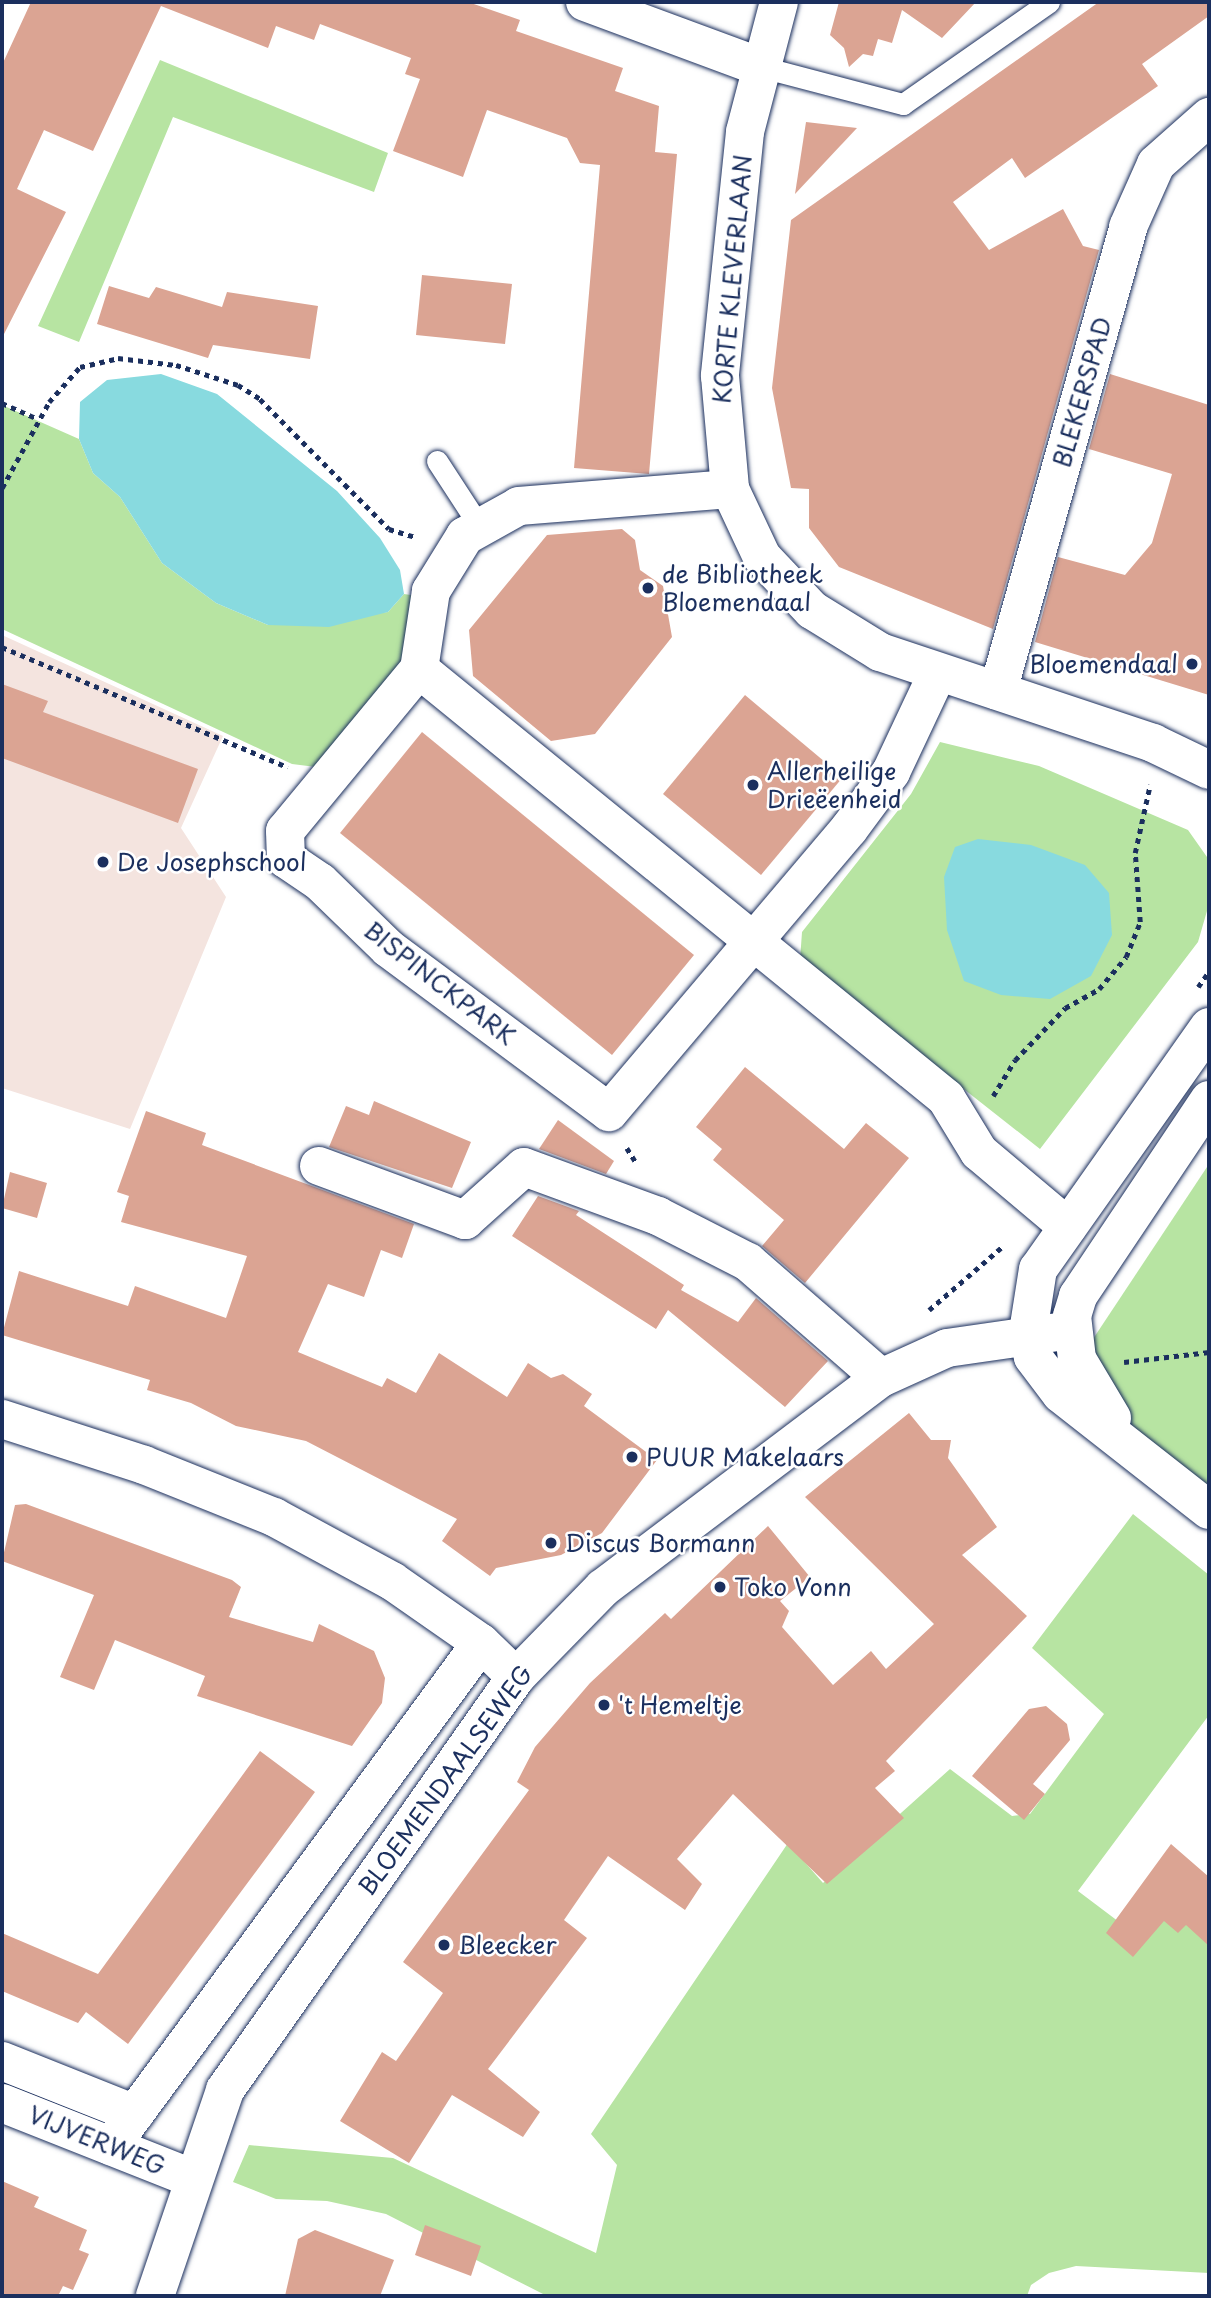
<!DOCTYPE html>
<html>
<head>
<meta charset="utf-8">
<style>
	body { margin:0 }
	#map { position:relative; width:1211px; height:2298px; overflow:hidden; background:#fff; font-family:"Playpen Sans",sans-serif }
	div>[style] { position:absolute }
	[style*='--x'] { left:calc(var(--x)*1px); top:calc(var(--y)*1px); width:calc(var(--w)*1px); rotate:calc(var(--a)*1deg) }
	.built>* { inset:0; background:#f4e4df }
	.green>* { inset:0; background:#b7e4a2 }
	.water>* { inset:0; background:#88dadf }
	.building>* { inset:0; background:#dba493 }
	.path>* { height:4.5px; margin-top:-2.25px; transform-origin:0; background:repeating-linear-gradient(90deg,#1b2f5e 0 5px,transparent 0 10px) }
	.roads { filter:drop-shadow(0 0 2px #1b2f5e) drop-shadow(0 0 2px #1b2f5e) }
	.lane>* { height:21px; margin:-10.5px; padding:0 10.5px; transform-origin:10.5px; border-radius:10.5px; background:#fff }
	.street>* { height:38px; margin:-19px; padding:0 19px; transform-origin:19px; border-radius:19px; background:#fff }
	.secondary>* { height:38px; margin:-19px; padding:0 19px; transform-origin:19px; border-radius:19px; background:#fff }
	.dots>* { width:19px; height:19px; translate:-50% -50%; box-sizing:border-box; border:4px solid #fff; border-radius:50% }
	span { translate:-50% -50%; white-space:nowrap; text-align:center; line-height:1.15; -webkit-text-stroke:5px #fff; paint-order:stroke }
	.street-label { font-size:24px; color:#1b2f5e }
	.poi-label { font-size:24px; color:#1b2f5e }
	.left { translate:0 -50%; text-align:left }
	.right { translate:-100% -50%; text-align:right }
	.frame { position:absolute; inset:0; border:4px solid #1b2f5e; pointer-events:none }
</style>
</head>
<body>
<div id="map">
	<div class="built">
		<div style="clip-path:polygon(2px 635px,223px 736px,181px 828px,226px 897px,130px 1129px,2px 1088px)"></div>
	</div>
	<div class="green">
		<div style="clip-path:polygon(160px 60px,388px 153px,374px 192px,173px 117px,79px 342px,38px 326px)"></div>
		<div style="clip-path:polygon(2px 405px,79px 439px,93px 473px,120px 497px,162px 563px,216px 603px,268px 625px,388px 612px,404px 594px,424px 597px,421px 637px,316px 767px,292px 764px,2px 629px)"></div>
		<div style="clip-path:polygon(940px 742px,1039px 766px,1188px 830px,1207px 857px,1209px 904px,1198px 942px,1040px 1149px,800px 960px,802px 932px,911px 794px)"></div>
		<div style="clip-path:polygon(1209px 1164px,1209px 1501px,1119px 1430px,1087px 1348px)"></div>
		<div style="clip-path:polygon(1133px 1514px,1209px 1575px,1209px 1715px,1078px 1891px,1139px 1937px,1167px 1899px,1199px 1923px,1209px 1910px,1209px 2273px,1076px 2266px,1049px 2273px,1031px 2285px,1027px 2296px,547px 2296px,386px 2214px,327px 2201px,276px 2199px,233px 2182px,249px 2145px,393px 2158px,596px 2253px,617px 2165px,591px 2134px,788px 1843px,823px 1883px,950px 1769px,1012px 1816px,1030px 1814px,1104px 1714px,1032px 1648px)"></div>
	</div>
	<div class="water">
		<div style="clip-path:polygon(161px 374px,217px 394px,337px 491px,380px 538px,400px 570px,404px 594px,388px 612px,329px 627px,268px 625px,216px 603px,162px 563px,120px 497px,93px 473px,79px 439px,80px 402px,107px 380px)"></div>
		<div style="clip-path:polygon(978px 839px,1031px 845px,1085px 865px,1109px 893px,1112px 935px,1091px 976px,1050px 999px,1001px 995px,964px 981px,947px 930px,944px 877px,955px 847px)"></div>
	</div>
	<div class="building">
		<div style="clip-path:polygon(31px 2px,468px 2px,520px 20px,516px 31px,623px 68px,615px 91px,659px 106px,655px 152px,677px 154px,649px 474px,574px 468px,600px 165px,580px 163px,567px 138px,487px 110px,463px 177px,393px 151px,420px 79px,405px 74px,411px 58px,320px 24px,314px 40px,276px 26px,268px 48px,161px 6px,93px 151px,44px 130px,17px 189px,66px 212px,2px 338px,2px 65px)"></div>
		<div style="clip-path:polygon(839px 2px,976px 2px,942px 38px,902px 10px,892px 43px,878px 39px,873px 56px,863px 54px,849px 67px,844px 48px,830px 35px)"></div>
		<div style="clip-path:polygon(1099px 2px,1209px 2px,1209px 16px,1142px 64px,1158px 86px,1025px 178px,1012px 158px,953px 202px,989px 250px,1063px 209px,1083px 246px,1099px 250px,993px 629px,839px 567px,809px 528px,809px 489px,791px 488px,772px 388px,791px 220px)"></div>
		<div style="clip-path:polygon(806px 122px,857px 128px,795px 194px)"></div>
		<div style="clip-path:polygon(422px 275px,512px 284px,505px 344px,416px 335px)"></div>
		<div style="clip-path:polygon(109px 286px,149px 298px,156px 287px,222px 307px,227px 292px,318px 306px,310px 359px,213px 345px,208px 358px,97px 324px)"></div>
		<div style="clip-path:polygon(1110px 374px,1209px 405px,1209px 695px,1035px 642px,1058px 557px,1125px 575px,1152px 543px,1172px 474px,1089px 449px)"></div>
		<div style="clip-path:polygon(622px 529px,635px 540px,640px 570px,663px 586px,672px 637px,595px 734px,551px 741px,473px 676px,469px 630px,547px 535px)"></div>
		<div style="clip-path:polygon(2px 684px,48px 701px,43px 712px,198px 769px,178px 823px,2px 758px)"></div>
		<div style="clip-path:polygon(745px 695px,843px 777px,761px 875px,663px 794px)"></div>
		<div style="clip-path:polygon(422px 732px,694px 955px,612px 1055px,340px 833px)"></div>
		<div style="clip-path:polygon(745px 1067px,844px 1149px,866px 1123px,909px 1158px,805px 1283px,762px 1246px,784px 1220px,713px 1160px,722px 1149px,696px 1127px)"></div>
		<div style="clip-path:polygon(374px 1101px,471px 1142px,452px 1188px,329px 1147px,346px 1106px,369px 1115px)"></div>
		<div style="clip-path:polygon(146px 1111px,206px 1133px,202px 1145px,414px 1224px,402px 1258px,381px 1250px,364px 1297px,328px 1284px,298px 1352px,382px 1387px,387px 1378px,416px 1393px,439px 1353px,507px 1397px,528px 1363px,551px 1378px,563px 1374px,592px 1394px,584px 1406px,657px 1460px,602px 1533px,561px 1555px,496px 1568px,490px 1576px,442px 1541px,457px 1519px,306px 1441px,236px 1426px,191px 1403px,147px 1390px,150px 1380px,2px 1335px,19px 1271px,128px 1306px,135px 1286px,226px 1318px,247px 1256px,121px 1222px,129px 1196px,117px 1192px)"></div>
		<div style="clip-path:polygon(558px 1120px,614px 1161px,606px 1174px,539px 1149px)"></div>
		<div style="clip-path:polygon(10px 1172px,47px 1183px,37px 1218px,2px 1208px)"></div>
		<div style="clip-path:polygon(538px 1196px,579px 1211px,576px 1215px,684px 1285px,681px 1290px,738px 1322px,756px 1298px,828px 1361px,785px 1407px,668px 1310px,656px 1329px,512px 1236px)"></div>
		<div style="clip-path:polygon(909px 1413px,931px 1440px,951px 1440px,948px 1458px,997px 1527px,962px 1555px,1027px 1616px,886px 1761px,895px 1771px,875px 1788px,904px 1818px,827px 1884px,733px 1794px,677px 1859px,702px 1884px,685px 1910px,608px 1856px,564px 1920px,587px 1938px,488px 2069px,540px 2112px,523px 2137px,452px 2095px,409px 2163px,340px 2121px,382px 2052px,396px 2061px,443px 1993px,403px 1962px,529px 1790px,517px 1782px,535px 1747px,590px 1683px,665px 1613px,671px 1619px,768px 1526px,810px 1577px,780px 1601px,789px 1611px,782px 1627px,833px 1685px,871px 1651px,886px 1669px,934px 1624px,805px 1497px)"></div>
		<div style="clip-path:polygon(26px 1504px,232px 1580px,241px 1587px,229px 1617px,313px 1642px,319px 1624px,374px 1651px,385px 1678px,382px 1703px,352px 1746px,197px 1696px,205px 1676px,115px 1640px,94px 1690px,60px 1677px,94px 1595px,2px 1561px,15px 1505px)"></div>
		<div style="clip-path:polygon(1046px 1706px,1067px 1724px,1070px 1740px,1033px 1784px,1045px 1794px,1024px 1820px,972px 1776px,1029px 1709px)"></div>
		<div style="clip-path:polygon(260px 1751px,315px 1792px,128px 2044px,86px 2012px,78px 2023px,2px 1991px,2px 1933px,98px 1974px)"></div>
		<div style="clip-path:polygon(1171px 1844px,1209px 1877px,1209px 1946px,1186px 1925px,1178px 1933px,1164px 1921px,1133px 1957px,1106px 1933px)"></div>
		<div style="clip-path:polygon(2px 2181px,39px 2197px,34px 2207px,87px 2230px,79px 2250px,89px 2254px,73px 2290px,63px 2286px,58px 2296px,2px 2296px)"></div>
		<div style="clip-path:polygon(425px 2225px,481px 2246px,471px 2276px,415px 2255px)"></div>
		<div style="clip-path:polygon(315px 2230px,394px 2260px,380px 2296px,285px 2296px,298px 2239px)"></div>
	</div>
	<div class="path">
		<div style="--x:2;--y:403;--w:39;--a:24"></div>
		<div style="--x:2;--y:488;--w:98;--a:-61.3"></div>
		<div style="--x:49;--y:402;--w:47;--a:-48.5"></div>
		<div style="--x:80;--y:367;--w:39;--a:-13"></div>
		<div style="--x:118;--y:358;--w:58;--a:6.9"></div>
		<div style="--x:176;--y:365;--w:65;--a:17.9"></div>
		<div style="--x:238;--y:385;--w:26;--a:32"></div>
		<div style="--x:260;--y:399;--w:183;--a:45.2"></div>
		<div style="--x:389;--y:529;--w:28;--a:17"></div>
		<div style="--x:2;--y:647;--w:310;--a:22.8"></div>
		<div style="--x:1198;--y:987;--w:19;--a:-55"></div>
		<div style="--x:993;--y:1096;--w:42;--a:-58.6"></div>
		<div style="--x:1015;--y:1060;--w:72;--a:-46.1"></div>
		<div style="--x:1065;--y:1008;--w:39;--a:-29"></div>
		<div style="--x:1099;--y:989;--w:42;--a:-49.8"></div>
		<div style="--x:1126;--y:957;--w:38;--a:-68"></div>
		<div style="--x:1140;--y:922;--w:69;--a:-94.1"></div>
		<div style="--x:1135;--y:853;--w:70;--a:-77.6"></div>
		<div style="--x:627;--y:1148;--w:19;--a:58"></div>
		<div style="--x:929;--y:1310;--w:96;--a:-40.8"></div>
		<div style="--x:1124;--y:1362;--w:86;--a:-6.7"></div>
	</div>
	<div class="roads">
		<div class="lane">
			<div style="--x:758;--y:66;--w:150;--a:14.7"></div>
			<div style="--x:903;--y:104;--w:178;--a:-34.9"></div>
			<div style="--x:437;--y:461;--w:79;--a:56.9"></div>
		</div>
		<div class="street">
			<div style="--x:585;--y:2;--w:184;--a:20.3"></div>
			<div style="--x:730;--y:489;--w:212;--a:175.4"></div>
			<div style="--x:519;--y:506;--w:62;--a:150.9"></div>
			<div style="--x:465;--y:536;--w:65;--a:121.7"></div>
			<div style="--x:431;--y:591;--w:79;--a:98.7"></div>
			<div style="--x:419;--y:669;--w:210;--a:129.6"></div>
			<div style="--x:285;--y:831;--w:28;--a:88"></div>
			<div style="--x:286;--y:859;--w:41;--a:34.1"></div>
			<div style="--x:320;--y:882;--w:95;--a:44.1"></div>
			<div style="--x:388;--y:948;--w:275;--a:36.6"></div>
			<div style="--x:609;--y:1112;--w:371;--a:-49.7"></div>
			<div style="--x:849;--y:829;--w:71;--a:-53.6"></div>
			<div style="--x:891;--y:772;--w:110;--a:-64.8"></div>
			<div style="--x:419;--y:669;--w:680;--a:39.15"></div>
			<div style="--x:946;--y:1098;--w:63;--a:58.6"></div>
			<div style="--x:979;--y:1152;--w:116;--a:40.1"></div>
			<div style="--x:998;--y:691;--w:482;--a:-74.3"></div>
			<div style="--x:1128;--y:227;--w:69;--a:-66"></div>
			<div style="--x:1156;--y:164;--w:71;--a:-41.6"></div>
			<div style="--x:319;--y:1166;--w:156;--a:20.3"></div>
			<div style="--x:465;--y:1220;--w:79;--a:-41.9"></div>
			<div style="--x:524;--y:1167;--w:143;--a:20.1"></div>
			<div style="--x:658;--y:1216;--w:101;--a:27.1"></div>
			<div style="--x:748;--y:1262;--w:176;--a:41.1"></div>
			<div style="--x:2;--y:1419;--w:149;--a:17.9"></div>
			<div style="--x:144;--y:1465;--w:140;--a:21.8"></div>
			<div style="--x:274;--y:1517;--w:134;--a:28.5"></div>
			<div style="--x:392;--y:1581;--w:108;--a:34.9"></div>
			<div style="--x:481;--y:1643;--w:49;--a:44.2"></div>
			<div style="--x:2;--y:2061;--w:143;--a:21.7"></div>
			<div style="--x:2;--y:2103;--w:203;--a:21.6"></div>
			<div style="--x:111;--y:2146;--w:624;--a:-53.66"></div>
		</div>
		<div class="secondary">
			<div style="--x:779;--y:2;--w:134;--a:104.7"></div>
			<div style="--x:745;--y:132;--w:245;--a:95.9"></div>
			<div style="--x:720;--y:376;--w:113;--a:84.9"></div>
			<div style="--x:730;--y:489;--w:75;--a:64.8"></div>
			<div style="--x:762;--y:557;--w:73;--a:46.7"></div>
			<div style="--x:812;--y:610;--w:80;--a:31.7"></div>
			<div style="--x:880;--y:652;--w:288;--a:18.4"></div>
			<div style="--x:1153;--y:743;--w:62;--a:25.7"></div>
			<div style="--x:1209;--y:1027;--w:296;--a:125.2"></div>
			<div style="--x:1038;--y:1269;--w:64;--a:99"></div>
			<div style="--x:1028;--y:1332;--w:25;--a:79"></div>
			<div style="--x:1033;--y:1357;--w:46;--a:52.9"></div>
			<div style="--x:1061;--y:1394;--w:188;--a:38.1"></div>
			<div style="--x:1112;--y:1418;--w:69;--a:-120.7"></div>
			<div style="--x:1077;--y:1359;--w:43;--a:-96.6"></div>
			<div style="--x:1072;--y:1316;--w:21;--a:-73"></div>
			<div style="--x:1078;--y:1296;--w:236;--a:-56.2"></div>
			<div style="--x:155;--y:2296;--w:218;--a:-71.2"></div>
			<div style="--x:225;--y:2090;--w:505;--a:-54.83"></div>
			<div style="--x:516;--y:1677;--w:124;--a:-45.7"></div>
			<div style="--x:603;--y:1588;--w:348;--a:-37.1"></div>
			<div style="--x:881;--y:1378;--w:72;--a:-24.4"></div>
			<div style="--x:947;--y:1348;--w:126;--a:-8.2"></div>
		</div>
	</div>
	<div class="dots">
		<div style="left:648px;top:588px;background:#1b2f5e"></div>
		<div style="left:1192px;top:664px;background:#1b2f5e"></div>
		<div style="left:753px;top:785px;background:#1b2f5e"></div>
		<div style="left:103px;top:862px;background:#1b2f5e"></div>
		<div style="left:632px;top:1457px;background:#1b2f5e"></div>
		<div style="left:551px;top:1543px;background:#1b2f5e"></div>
		<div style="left:720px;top:1587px;background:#1b2f5e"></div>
		<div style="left:604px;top:1705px;background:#1b2f5e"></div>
		<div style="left:444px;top:1945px;background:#1b2f5e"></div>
	</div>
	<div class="street-label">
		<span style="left:732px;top:279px;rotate:-85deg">KORTE KLEVERLAAN</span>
		<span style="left:1082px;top:392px;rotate:-74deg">BLEKERSPAD</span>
		<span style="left:440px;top:983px;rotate:38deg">BISPINCKPARK</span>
		<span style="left:445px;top:1780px;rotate:-54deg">BLOEMENDAALSEWEG</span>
		<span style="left:97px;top:2140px;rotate:22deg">VIJVERWEG</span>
	</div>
	<div class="poi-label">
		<span class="left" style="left:662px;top:588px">de Bibliotheek<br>Bloemendaal</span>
		<span class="right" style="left:1178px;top:664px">Bloemendaal</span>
		<span class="left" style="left:767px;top:785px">Allerheilige<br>Drieëenheid</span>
		<span class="left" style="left:117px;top:862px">De Josephschool</span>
		<span class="left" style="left:646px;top:1457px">PUUR Makelaars</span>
		<span class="left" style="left:565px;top:1543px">Discus Bormann</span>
		<span class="left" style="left:734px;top:1587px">Toko Vonn</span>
		<span class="left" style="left:618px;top:1705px">'t Hemeltje</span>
		<span class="left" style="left:458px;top:1945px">Bleecker</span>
	</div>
	<div class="frame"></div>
</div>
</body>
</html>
